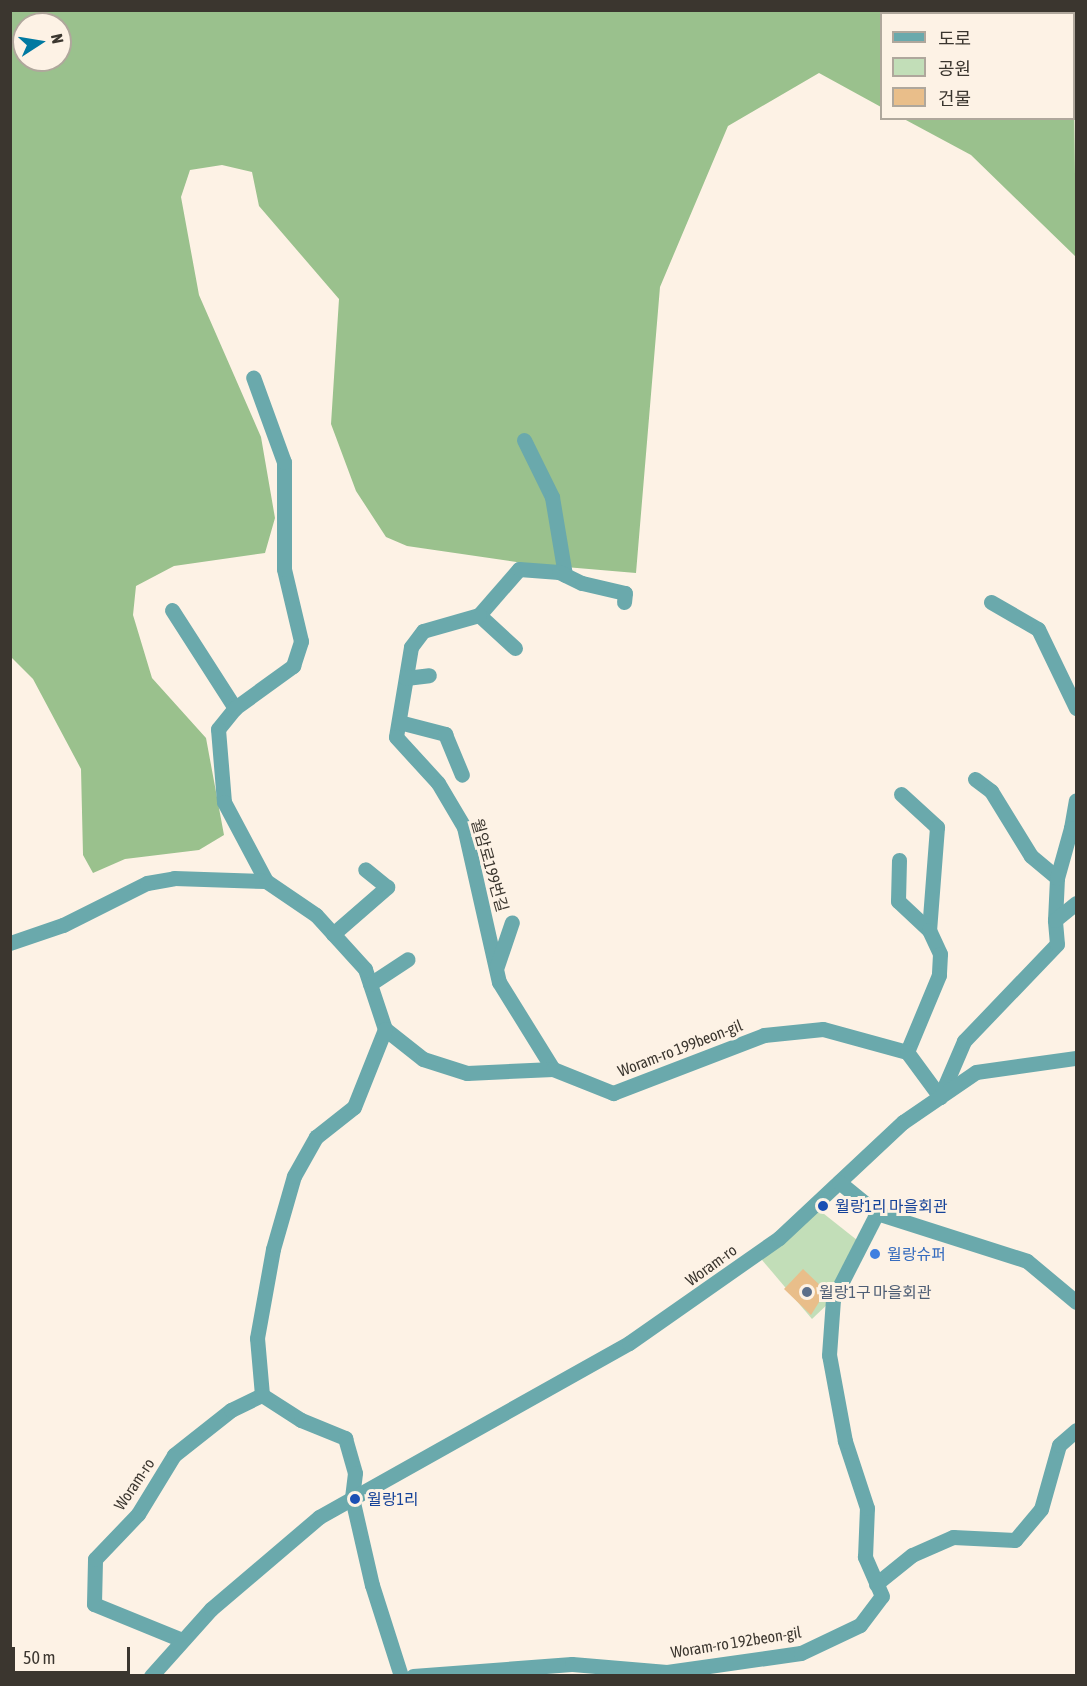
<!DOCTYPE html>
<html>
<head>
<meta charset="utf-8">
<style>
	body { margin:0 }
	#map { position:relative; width:1087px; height:1686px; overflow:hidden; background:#fdf2e5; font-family:"Asap Condensed","Noto Sans KR",sans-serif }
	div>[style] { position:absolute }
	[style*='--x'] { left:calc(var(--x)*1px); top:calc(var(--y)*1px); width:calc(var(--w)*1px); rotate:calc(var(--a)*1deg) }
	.green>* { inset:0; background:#c2deb8 }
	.forest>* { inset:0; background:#9ac18d }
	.building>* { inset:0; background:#e9be8a }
	.minor>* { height:15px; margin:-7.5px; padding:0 7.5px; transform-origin:7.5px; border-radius:7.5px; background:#6aa9ac }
	.dots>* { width:16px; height:16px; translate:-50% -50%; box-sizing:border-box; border:3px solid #fdf2e5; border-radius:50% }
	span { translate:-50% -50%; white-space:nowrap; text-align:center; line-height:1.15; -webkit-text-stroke:6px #fdf2e5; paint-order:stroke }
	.street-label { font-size:16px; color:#3b362f }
	.transit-label { font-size:16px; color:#164399 }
	.left { translate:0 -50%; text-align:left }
	.shop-label { font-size:16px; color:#366cbe }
	.service-label { font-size:16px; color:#4e5e75 }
	.frame { position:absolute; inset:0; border:12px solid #3b362f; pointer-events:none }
	.legend { position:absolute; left:880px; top:12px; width:195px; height:108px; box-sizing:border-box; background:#fdf2e5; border:2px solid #afa79c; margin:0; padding:8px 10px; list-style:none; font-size:18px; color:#3b362f }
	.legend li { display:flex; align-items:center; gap:12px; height:30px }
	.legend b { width:30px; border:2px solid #afa79c }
	.north { position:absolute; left:12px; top:12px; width:60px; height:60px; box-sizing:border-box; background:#fdf2e5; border:2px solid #afa79c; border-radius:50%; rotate:78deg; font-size:16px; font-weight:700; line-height:24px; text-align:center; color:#3b362f }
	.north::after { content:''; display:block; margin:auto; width:21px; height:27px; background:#0079a1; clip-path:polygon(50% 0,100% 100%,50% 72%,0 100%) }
	.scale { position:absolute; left:12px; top:1647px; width:118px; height:27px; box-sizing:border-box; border:3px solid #3b362f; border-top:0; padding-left:8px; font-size:18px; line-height:21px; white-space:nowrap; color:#3b362f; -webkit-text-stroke:4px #fdf2e5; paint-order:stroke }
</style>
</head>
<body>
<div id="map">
	<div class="green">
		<div style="clip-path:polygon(814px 1206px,862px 1244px,833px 1299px,812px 1319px,757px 1254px)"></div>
	</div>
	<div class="forest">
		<div style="clip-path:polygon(evenodd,933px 10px,935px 13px,882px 14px,881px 107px,819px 73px,728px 126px,660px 287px,636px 573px,530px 564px,407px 546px,386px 537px,356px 491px,331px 424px,339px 299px,259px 206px,252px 172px,222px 165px,190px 170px,181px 197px,199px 295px,261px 437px,275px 518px,265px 553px,174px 566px,136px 586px,133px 615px,152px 678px,206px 738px,224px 835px,199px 850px,125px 859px,93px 873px,83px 855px,81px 769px,33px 679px,11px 657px,10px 11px,933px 10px,24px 24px,60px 24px,60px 60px,24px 60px,24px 24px)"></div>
		<div style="clip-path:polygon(1074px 93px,1076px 257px,971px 155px,904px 119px,1074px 118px)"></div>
	</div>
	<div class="building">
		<div style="clip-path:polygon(803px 1269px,826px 1291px,811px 1315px,784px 1289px)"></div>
	</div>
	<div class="minor">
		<div style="--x:524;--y:440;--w:64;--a:63.8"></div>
		<div style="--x:552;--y:497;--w:79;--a:80.5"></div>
		<div style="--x:991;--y:602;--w:54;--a:29.9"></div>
		<div style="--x:1038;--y:629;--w:88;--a:64.3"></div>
		<div style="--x:172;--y:610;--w:117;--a:57.3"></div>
		<div style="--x:235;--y:708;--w:27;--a:129"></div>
		<div style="--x:218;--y:729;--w:73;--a:85.3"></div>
		<div style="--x:224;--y:802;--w:89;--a:62"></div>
		<div style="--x:479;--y:615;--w:61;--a:-49"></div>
		<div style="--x:519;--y:569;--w:40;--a:4.3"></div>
		<div style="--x:559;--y:572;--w:25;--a:26"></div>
		<div style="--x:582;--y:583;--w:44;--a:13.1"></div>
		<div style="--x:625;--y:593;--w:9;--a:96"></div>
		<div style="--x:515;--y:648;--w:49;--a:-137.5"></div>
		<div style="--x:479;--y:615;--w:58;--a:164.1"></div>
		<div style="--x:423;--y:631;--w:20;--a:127"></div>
		<div style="--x:411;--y:647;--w:91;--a:99.5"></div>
		<div style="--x:396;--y:737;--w:62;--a:47.6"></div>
		<div style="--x:438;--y:783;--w:51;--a:59.4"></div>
		<div style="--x:464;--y:827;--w:159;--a:77.3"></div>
		<div style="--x:499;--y:982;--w:102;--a:58.2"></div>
		<div style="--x:406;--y:678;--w:23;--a:-7"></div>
		<div style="--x:235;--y:708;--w:72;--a:-35.9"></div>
		<div style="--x:293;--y:666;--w:26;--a:-72"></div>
		<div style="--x:301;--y:641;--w:74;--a:-103.3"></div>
		<div style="--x:284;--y:569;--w:107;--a:-90"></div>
		<div style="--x:284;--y:462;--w:90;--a:-110"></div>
		<div style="--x:399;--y:722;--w:48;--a:14.6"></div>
		<div style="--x:445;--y:734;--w:44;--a:67.5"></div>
		<div style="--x:975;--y:779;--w:20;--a:37"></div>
		<div style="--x:991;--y:791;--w:76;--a:58.4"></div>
		<div style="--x:1031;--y:856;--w:34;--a:40"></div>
		<div style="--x:1057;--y:878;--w:42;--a:92.7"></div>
		<div style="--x:901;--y:794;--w:49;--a:42.5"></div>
		<div style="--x:937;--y:827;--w:103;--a:94.4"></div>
		<div style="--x:1071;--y:828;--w:28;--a:-80"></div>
		<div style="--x:899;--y:860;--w:41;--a:91.4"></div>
		<div style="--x:898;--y:901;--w:42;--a:43.1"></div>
		<div style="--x:929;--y:930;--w:26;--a:65"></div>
		<div style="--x:940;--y:954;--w:21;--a:93"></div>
		<div style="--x:939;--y:975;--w:83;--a:112.6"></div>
		<div style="--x:1057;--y:878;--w:52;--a:-74.4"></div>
		<div style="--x:1071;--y:828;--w:5;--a:11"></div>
		<div style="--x:333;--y:934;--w:72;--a:-41"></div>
		<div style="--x:387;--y:887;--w:28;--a:-141"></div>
		<div style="--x:10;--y:943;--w:56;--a:-18.8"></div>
		<div style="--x:63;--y:925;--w:94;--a:-26.6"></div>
		<div style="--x:147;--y:883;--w:27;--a:-10"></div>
		<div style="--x:174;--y:878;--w:92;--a:1.9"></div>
		<div style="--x:266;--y:881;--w:60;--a:34.2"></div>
		<div style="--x:316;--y:915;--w:73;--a:47.8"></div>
		<div style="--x:365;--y:969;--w:63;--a:71.6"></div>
		<div style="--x:385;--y:1029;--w:48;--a:38.3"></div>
		<div style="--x:423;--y:1059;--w:46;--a:17.7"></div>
		<div style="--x:467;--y:1073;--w:86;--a:-2.7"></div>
		<div style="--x:553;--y:1069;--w:65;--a:21.8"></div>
		<div style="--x:613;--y:1093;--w:162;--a:-21"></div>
		<div style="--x:764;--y:1035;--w:59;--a:-5.8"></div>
		<div style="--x:823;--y:1029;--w:87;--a:15.3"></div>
		<div style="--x:907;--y:1052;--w:56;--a:53.7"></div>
		<div style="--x:497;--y:966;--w:46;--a:-71.2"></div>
		<div style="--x:370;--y:984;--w:45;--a:-33.3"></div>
		<div style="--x:940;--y:1097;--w:61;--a:-66.8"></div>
		<div style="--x:964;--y:1041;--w:134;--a:-46.2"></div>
		<div style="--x:1057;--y:944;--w:24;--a:-95"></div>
		<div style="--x:1055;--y:920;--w:27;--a:-39"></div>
		<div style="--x:877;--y:1213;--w:157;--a:17.7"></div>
		<div style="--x:1027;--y:1261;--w:64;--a:39.9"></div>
		<div style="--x:262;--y:1395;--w:57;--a:-95"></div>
		<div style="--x:257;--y:1338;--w:90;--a:-79.8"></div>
		<div style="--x:273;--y:1249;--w:76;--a:-74"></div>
		<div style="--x:294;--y:1176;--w:45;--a:-60.6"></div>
		<div style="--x:316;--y:1137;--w:48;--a:-38.3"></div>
		<div style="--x:354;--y:1107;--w:84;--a:-68.3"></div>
		<div style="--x:876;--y:1584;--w:46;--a:-38.9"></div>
		<div style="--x:912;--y:1555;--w:45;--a:-23.7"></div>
		<div style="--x:953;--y:1537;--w:62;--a:2.8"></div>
		<div style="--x:1015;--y:1540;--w:40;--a:-50"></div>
		<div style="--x:1041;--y:1509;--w:66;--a:-74.3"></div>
		<div style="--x:1059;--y:1445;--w:23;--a:-41"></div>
		<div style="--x:182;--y:1640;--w:95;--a:-157.8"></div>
		<div style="--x:94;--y:1604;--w:45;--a:-88.7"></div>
		<div style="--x:95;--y:1559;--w:62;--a:-46.3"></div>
		<div style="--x:138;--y:1514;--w:69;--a:-58.6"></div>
		<div style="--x:174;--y:1455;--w:73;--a:-38.3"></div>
		<div style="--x:231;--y:1410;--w:34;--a:-26"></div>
		<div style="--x:262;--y:1395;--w:46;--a:32.7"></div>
		<div style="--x:301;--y:1420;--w:48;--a:22.2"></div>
		<div style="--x:345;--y:1438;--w:36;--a:74"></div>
		<div style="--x:355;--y:1473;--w:25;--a:97"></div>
		<div style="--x:352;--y:1498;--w:89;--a:77.1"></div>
		<div style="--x:372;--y:1585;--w:96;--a:72.3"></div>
		<div style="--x:151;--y:1676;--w:90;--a:-48.2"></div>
		<div style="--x:211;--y:1609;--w:142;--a:-40.4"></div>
		<div style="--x:319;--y:1517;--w:355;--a:-29.3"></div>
		<div style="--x:629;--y:1343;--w:183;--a:-35"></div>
		<div style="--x:779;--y:1238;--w:170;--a:-43.1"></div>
		<div style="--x:903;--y:1122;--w:88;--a:-34.4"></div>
		<div style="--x:976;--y:1072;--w:101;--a:-8"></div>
		<div style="--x:413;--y:1676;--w:159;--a:-4.3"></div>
		<div style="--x:572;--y:1664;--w:95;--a:4.8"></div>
		<div style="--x:667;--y:1672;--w:135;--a:-8.1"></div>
		<div style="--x:801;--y:1653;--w:65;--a:-25.4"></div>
		<div style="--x:860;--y:1625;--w:36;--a:-53"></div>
		<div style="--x:882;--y:1596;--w:43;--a:-113.6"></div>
		<div style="--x:865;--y:1557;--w:49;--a:-87.7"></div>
		<div style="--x:867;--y:1508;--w:71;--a:-108.2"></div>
		<div style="--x:845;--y:1441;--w:87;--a:-100.5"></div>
		<div style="--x:829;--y:1355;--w:56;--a:-85.9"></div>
		<div style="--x:833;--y:1299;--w:97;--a:-62.9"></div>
		<div style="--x:877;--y:1213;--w:49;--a:-140.8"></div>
	</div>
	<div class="dots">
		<div style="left:823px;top:1206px;background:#1a4fb4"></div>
		<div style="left:875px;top:1254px;background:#3f7fe0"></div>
		<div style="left:807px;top:1292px;background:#5c6f8a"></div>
		<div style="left:355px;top:1499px;background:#1a4fb4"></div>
	</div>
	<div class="street-label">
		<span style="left:490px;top:865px;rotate:74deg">월암로199번길</span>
		<span style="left:680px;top:1048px;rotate:-21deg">Woram-ro 199beon-gil</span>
		<span style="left:711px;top:1265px;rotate:-36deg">Woram-ro</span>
		<span style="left:134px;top:1484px;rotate:-56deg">Woram-ro</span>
		<span style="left:736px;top:1642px;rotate:-9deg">Woram-ro 192beon-gil</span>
	</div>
	<div class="transit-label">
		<span class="left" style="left:835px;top:1206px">월랑1리 마을회관</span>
		<span class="left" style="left:367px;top:1499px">월랑1리</span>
	</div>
	<div class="shop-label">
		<span class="left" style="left:887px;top:1254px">월랑슈퍼</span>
	</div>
	<div class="service-label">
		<span class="left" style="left:819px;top:1292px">월랑1구 마을회관</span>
	</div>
	<div class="frame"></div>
	<ul class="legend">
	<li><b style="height:8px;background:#6aa9ac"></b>도로</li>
	<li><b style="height:16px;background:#c2deb8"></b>공원</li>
	<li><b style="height:16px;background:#e9be8a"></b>건물</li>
	</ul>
	<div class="north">N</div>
	<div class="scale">50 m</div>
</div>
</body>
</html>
